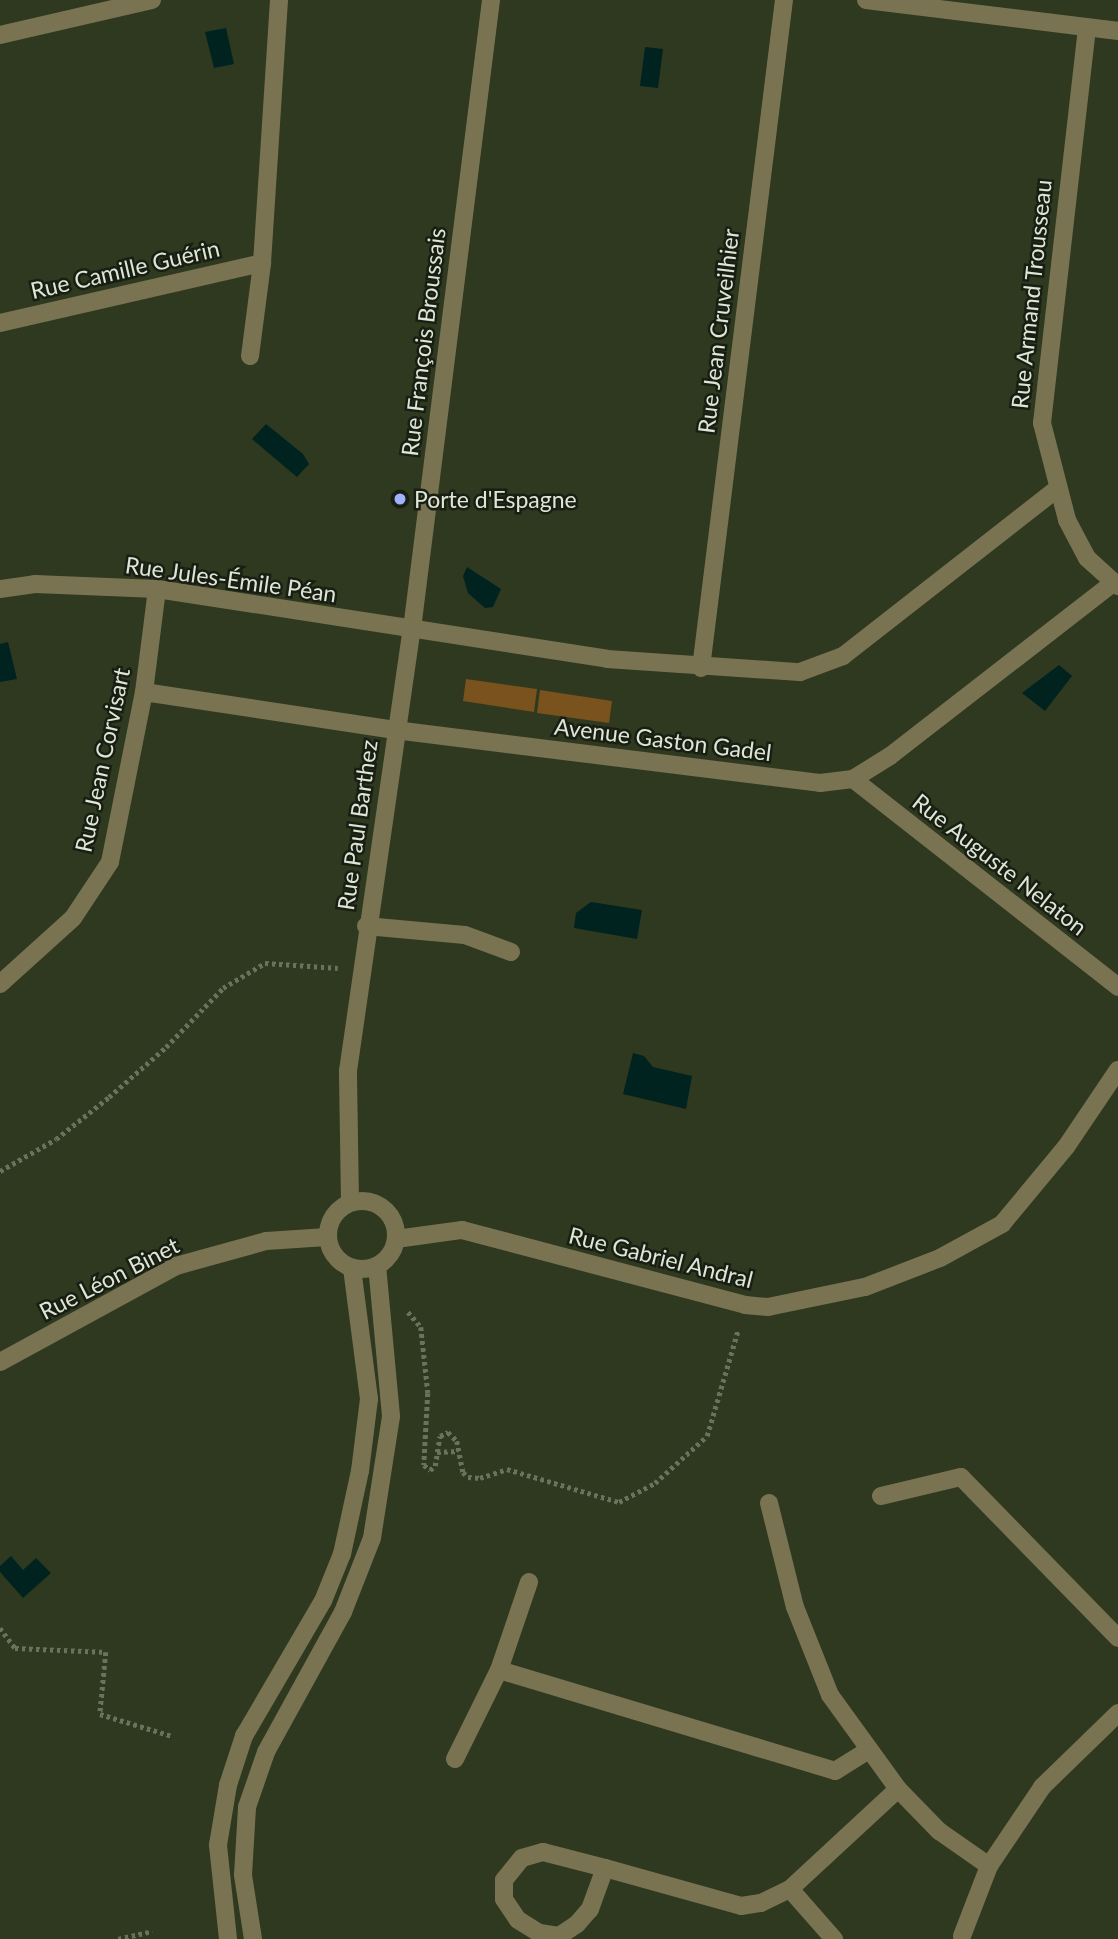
<!DOCTYPE html>
<html>
<head>
<meta charset="utf-8">
<style>
	body { margin:0 }
	#map { position:relative; width:1118px; height:1939px; overflow:hidden; background:#2e3920; font-family:Lato,sans-serif }
	div>[style] { position:absolute }
	[style*='--x'] { left:calc(var(--x)*1px); top:calc(var(--y)*1px); width:calc(var(--w)*1px); rotate:calc(var(--a)*1deg) }
	.green>* { inset:0; background:#79521d }
	.water>* { inset:0; background:#002320 }
	.path>* { height:4.5px; margin-top:-2.25px; transform-origin:0; background:repeating-linear-gradient(90deg,#68725c 0 3.5px,transparent 0 7px) }
	.minor>* { height:18px; margin:-9px; padding:0 9px; transform-origin:9px; border-radius:9px; background:#797352 }
	.minor>.ring { margin:-9px; padding:0; box-sizing:content-box; background:none; border:18px solid #797352; border-radius:50% }
	.dots>* { width:19px; height:19px; translate:-50% -50%; box-sizing:border-box; border:4px solid #191e13; border-radius:50% }
	span { translate:-50% -50%; white-space:nowrap; text-align:center; line-height:1.15; -webkit-text-stroke:5px #191e13; paint-order:stroke }
	.street-label { font-size:23px; color:#dfe6d7 }
	.poi-label { font-size:23px; color:#dfe6d7 }
	.left { translate:0 -50%; text-align:left }
</style>
</head>
<body>
<div id="map">
	<div class="green">
		<div style="clip-path:polygon(466px 679px,537px 689px,534px 712px,463px 701px)"></div>
		<div style="clip-path:polygon(540px 690px,612px 701px,609px 723px,537px 713px)"></div>
	</div>
	<div class="water">
		<div style="clip-path:polygon(226px 28px,234px 64px,214px 68px,205px 32px)"></div>
		<div style="clip-path:polygon(645px 47px,663px 49px,658px 88px,640px 86px)"></div>
		<div style="clip-path:polygon(266px 424px,303px 454px,309px 464px,297px 477px,252px 439px)"></div>
		<div style="clip-path:polygon(467px 567px,501px 589px,493px 607px,485px 608px,468px 593px,463px 576px)"></div>
		<div style="clip-path:polygon(8px 642px,17px 679px,0 682px,0 644px)"></div>
		<div style="clip-path:polygon(1059px 665px,1072px 676px,1045px 711px,1022px 693px)"></div>
		<div style="clip-path:polygon(591px 902px,642px 910px,637px 939px,574px 928px,576px 913px)"></div>
		<div style="clip-path:polygon(633px 1053px,644px 1056px,653px 1067px,692px 1076px,686px 1109px,623px 1094px)"></div>
		<div style="clip-path:polygon(11px 1556px,23px 1570px,36px 1558px,51px 1573px,23px 1598px,0 1572px,0 1566px)"></div>
	</div>
	<div class="path">
		<div style="--x:0;--y:1171;--w:64;--a:-29.7"></div>
		<div style="--x:56;--y:1139;--w:68;--a:-38.4"></div>
		<div style="--x:109;--y:1097;--w:76;--a:-41.3"></div>
		<div style="--x:166;--y:1047;--w:82;--a:-46"></div>
		<div style="--x:223;--y:988;--w:49;--a:-30.8"></div>
		<div style="--x:265;--y:963;--w:73;--a:3.9"></div>
		<div style="--x:408;--y:1312;--w:20;--a:49"></div>
		<div style="--x:421;--y:1327;--w:66;--a:83.9"></div>
		<div style="--x:428;--y:1393;--w:72;--a:93.2"></div>
		<div style="--x:424;--y:1465;--w:8;--a:40"></div>
		<div style="--x:430;--y:1470;--w:6;--a:-39"></div>
		<div style="--x:435;--y:1466;--w:30;--a:-81"></div>
		<div style="--x:440;--y:1436;--w:9;--a:-27"></div>
		<div style="--x:448;--y:1432;--w:13;--a:45"></div>
		<div style="--x:457;--y:1441;--w:32;--a:79"></div>
		<div style="--x:463;--y:1472;--w:7;--a:45"></div>
		<div style="--x:468;--y:1477;--w:12;--a:5"></div>
		<div style="--x:480;--y:1478;--w:28;--a:-18"></div>
		<div style="--x:507;--y:1469;--w:117;--a:16.4"></div>
		<div style="--x:619;--y:1502;--w:41;--a:-27.8"></div>
		<div style="--x:655;--y:1483;--w:70;--a:-42.1"></div>
		<div style="--x:707;--y:1436;--w:110;--a:-73.7"></div>
		<div style="--x:437;--y:1452;--w:21;--a:-3"></div>
		<div style="--x:0;--y:1628;--w:25;--a:53"></div>
		<div style="--x:15;--y:1648;--w:91;--a:2.5"></div>
		<div style="--x:106;--y:1652;--w:62;--a:95.5"></div>
		<div style="--x:100;--y:1714;--w:75;--a:17"></div>
		<div style="--x:118;--y:1939;--w:35;--a:-13"></div>
	</div>
	<div class="minor">
		<div style="--x:866;--y:0;--w:254;--a:7"></div>
		<div style="--x:1087;--y:28;--w:398;--a:96.5"></div>
		<div style="--x:1042;--y:423;--w:100;--a:75.5"></div>
		<div style="--x:1067;--y:520;--w:43;--a:62.2"></div>
		<div style="--x:1087;--y:558;--w:42;--a:42.1"></div>
		<div style="--x:0;--y:35;--w:156;--a:-13"></div>
		<div style="--x:0;--y:323;--w:269;--a:-12.9"></div>
		<div style="--x:250;--y:356;--w:94;--a:-82.6"></div>
		<div style="--x:262;--y:263;--w:264;--a:-86.3"></div>
		<div style="--x:0;--y:589;--w:35;--a:-8"></div>
		<div style="--x:35;--y:584;--w:122;--a:2.3"></div>
		<div style="--x:157;--y:589;--w:455;--a:8.8"></div>
		<div style="--x:607;--y:659;--w:193;--a:3.9"></div>
		<div style="--x:800;--y:672;--w:46;--a:-20.4"></div>
		<div style="--x:843;--y:656;--w:271;--a:-38"></div>
		<div style="--x:701;--y:668;--w:673;--a:-82.92"></div>
		<div style="--x:144;--y:692;--w:254;--a:8.6"></div>
		<div style="--x:395;--y:730;--w:428;--a:7.1"></div>
		<div style="--x:820;--y:783;--w:33;--a:-7"></div>
		<div style="--x:853;--y:779;--w:44;--a:-31.9"></div>
		<div style="--x:890;--y:756;--w:282;--a:-37.8"></div>
		<div style="--x:853;--y:779;--w:337;--a:38.1"></div>
		<div style="--x:366;--y:926;--w:99;--a:5.2"></div>
		<div style="--x:465;--y:935;--w:49;--a:20.3"></div>
		<div style="--x:0;--y:984;--w:98;--a:-42.1"></div>
		<div style="--x:73;--y:918;--w:67;--a:-56.5"></div>
		<div style="--x:110;--y:862;--w:173;--a:-78.7"></div>
		<div style="--x:144;--y:692;--w:104;--a:-82.8"></div>
		<div class="ring" style="left:328px;top:1201px;width:50px;height:50px"></div>
		<div style="--x:350;--y:1202;--w:131;--a:-90.9"></div>
		<div style="--x:348;--y:1071;--w:447;--a:-81.8"></div>
		<div style="--x:412;--y:629;--w:634;--a:-82.84"></div>
		<div style="--x:396;--y:1239;--w:67;--a:-7.8"></div>
		<div style="--x:462;--y:1230;--w:293;--a:14.8"></div>
		<div style="--x:745;--y:1305;--w:23;--a:5"></div>
		<div style="--x:768;--y:1307;--w:99;--a:-11.7"></div>
		<div style="--x:865;--y:1287;--w:80;--a:-21.1"></div>
		<div style="--x:940;--y:1258;--w:71;--a:-28.7"></div>
		<div style="--x:1002;--y:1224;--w:100;--a:-50.3"></div>
		<div style="--x:1066;--y:1147;--w:93;--a:-56"></div>
		<div style="--x:0;--y:1362;--w:200;--a:-28.6"></div>
		<div style="--x:176;--y:1266;--w:93;--a:-15.5"></div>
		<div style="--x:266;--y:1241;--w:61;--a:-3.8"></div>
		<div style="--x:881;--y:1496;--w:82;--a:-13.4"></div>
		<div style="--x:961;--y:1477;--w:225;--a:45.7"></div>
		<div style="--x:769;--y:1503;--w:107;--a:76"></div>
		<div style="--x:795;--y:1607;--w:95;--a:68.3"></div>
		<div style="--x:830;--y:1695;--w:116;--a:54.1"></div>
		<div style="--x:529;--y:1582;--w:93;--a:108.8"></div>
		<div style="--x:499;--y:1670;--w:351;--a:16.7"></div>
		<div style="--x:835;--y:1771;--w:39;--a:-32"></div>
		<div style="--x:455;--y:1759;--w:99;--a:-63.7"></div>
		<div style="--x:605;--y:1868;--w:44;--a:110.1"></div>
		<div style="--x:590;--y:1909;--w:20;--a:131"></div>
		<div style="--x:577;--y:1924;--w:22;--a:146"></div>
		<div style="--x:559;--y:1936;--w:20;--a:-171"></div>
		<div style="--x:539;--y:1933;--w:25;--a:-148"></div>
		<div style="--x:518;--y:1920;--w:25;--a:-124"></div>
		<div style="--x:504;--y:1899;--w:19;--a:-90"></div>
		<div style="--x:504;--y:1880;--w:28;--a:-51"></div>
		<div style="--x:522;--y:1858;--w:22;--a:-16"></div>
		<div style="--x:543;--y:1852;--w:64;--a:14.5"></div>
		<div style="--x:605;--y:1868;--w:141;--a:15.6"></div>
		<div style="--x:741;--y:1906;--w:20;--a:-9"></div>
		<div style="--x:761;--y:1903;--w:32;--a:-26"></div>
		<div style="--x:790;--y:1889;--w:147;--a:-42.8"></div>
		<div style="--x:898;--y:1789;--w:59;--a:45.7"></div>
		<div style="--x:939;--y:1831;--w:61;--a:35"></div>
		<div style="--x:790;--y:1889;--w:67;--a:48.7"></div>
		<div style="--x:962;--y:1936;--w:75;--a:-68.9"></div>
		<div style="--x:989;--y:1866;--w:95;--a:-56.1"></div>
		<div style="--x:1042;--y:1787;--w:106;--a:-44.2"></div>
		<div style="--x:228;--y:1939;--w:95;--a:-96.1"></div>
		<div style="--x:218;--y:1845;--w:61;--a:-80.5"></div>
		<div style="--x:228;--y:1785;--w:52;--a:-71.9"></div>
		<div style="--x:244;--y:1736;--w:156;--a:-59.7"></div>
		<div style="--x:323;--y:1601;--w:51;--a:-68"></div>
		<div style="--x:342;--y:1554;--w:85;--a:-77.8"></div>
		<div style="--x:360;--y:1471;--w:73;--a:-82.9"></div>
		<div style="--x:369;--y:1399;--w:132;--a:-97.4"></div>
		<div style="--x:253;--y:1939;--w:65;--a:-98.9"></div>
		<div style="--x:243;--y:1875;--w:68;--a:-86.6"></div>
		<div style="--x:247;--y:1807;--w:58;--a:-70.9"></div>
		<div style="--x:266;--y:1752;--w:160;--a:-61.2"></div>
		<div style="--x:343;--y:1612;--w:79;--a:-68.6"></div>
		<div style="--x:372;--y:1538;--w:123;--a:-81.1"></div>
		<div style="--x:391;--y:1416;--w:151;--a:-95.3"></div>
	</div>
	<div class="dots">
		<div style="left:400px;top:499px;background:#9fb3fd"></div>
	</div>
	<div class="street-label">
		<span style="left:125px;top:269px;rotate:-13deg">Rue Camille Guérin</span>
		<span style="left:1031px;top:294px;rotate:-84deg">Rue Armand Trousseau</span>
		<span style="left:718px;top:331px;rotate:-83deg">Rue Jean Cruveilhier</span>
		<span style="left:423px;top:342px;rotate:-83deg">Rue François Broussais</span>
		<span style="left:231px;top:579px;rotate:8deg">Rue Jules-Émile Péan</span>
		<span style="left:663px;top:739px;rotate:7deg">Avenue Gaston Gadel</span>
		<span style="left:102px;top:760px;rotate:-78deg">Rue Jean Corvisart</span>
		<span style="left:357px;top:825px;rotate:-82deg">Rue Paul Barthez</span>
		<span style="left:1000px;top:864px;rotate:38deg">Rue Auguste Nelaton</span>
		<span style="left:661px;top:1257px;rotate:14deg">Rue Gabriel Andral</span>
		<span style="left:109px;top:1278px;rotate:-27deg">Rue Léon Binet</span>
	</div>
	<div class="poi-label">
		<span class="left" style="left:414px;top:499px">Porte d'Espagne</span>
	</div>
</div>
</body>
</html>
